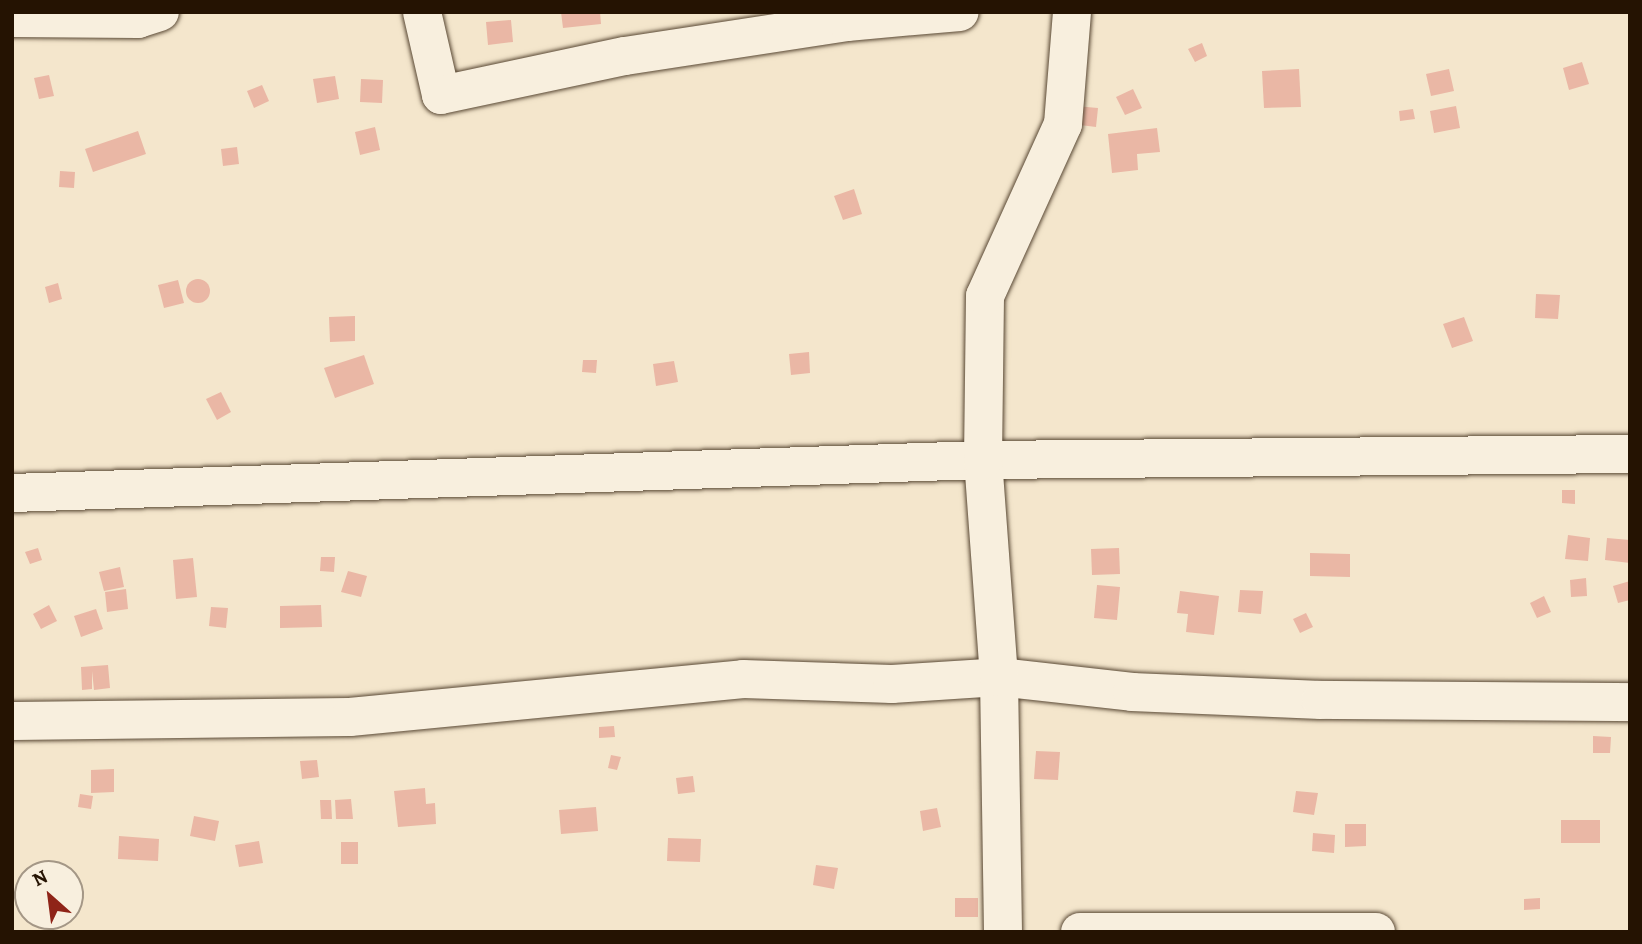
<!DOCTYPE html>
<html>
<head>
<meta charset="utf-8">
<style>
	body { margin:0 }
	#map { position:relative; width:1642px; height:944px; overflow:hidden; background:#f4e6cc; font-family:Alegreya,serif }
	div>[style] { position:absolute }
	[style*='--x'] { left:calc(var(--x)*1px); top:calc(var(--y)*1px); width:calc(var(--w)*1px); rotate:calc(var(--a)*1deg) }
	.building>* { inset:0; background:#eab7a5 }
	.round { border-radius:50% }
	.roads { filter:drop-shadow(0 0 2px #594834) drop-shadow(0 0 2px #594834) }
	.minor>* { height:38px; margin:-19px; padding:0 19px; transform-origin:19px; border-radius:19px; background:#f8efde }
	span { translate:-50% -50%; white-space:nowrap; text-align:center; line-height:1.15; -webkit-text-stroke:5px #f8efde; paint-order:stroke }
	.frame { position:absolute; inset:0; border:14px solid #251302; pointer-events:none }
	.north { position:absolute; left:14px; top:860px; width:70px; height:70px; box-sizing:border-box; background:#f8efde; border:2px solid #a49786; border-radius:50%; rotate:332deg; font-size:19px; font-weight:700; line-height:28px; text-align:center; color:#251302 }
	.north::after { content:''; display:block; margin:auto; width:24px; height:32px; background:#8f2418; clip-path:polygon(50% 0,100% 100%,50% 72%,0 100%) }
</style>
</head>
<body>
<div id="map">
	<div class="building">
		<div style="clip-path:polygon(561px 12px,600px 12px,601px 24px,563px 28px)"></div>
		<div style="clip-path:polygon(511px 20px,513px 42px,488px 45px,486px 22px)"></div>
		<div style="clip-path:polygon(1202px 43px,1207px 56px,1195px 62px,1188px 49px)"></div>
		<div style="clip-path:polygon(1582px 62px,1589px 84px,1569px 90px,1563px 68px)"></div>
		<div style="clip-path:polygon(1299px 69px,1301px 107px,1264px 108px,1262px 71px)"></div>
		<div style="clip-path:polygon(1449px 69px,1454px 91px,1431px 96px,1426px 74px)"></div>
		<div style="clip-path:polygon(49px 75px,54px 96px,39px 99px,34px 78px)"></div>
		<div style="clip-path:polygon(335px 76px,339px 99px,317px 103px,313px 79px)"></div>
		<div style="clip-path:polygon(361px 79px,383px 80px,382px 103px,360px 102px)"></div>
		<div style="clip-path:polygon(262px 85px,269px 101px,254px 108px,247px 91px)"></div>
		<div style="clip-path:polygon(1133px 89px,1142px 108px,1125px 115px,1116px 97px)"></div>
		<div style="clip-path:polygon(1075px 106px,1098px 108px,1096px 127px,1072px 124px)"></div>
		<div style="clip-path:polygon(1456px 106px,1460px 128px,1434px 133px,1430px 111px)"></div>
		<div style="clip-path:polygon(1413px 109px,1415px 119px,1400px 121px,1399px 111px)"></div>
		<div style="clip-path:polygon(375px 127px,380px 150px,360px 155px,355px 132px)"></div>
		<div style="clip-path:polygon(1157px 128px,1160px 152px,1137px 154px,1138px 170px,1112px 173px,1108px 134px)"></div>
		<div style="clip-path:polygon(138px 131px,146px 154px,93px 172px,85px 149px)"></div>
		<div style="clip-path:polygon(237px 147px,239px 164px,223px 166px,221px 149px)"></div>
		<div style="clip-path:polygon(60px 171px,75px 172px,74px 188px,59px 187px)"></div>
		<div style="clip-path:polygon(854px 189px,862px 214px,843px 220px,834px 196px)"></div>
		<div class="round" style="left:186px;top:279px;width:24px;height:24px"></div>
		<div style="clip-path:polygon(178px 280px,184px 303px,164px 308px,158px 285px)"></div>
		<div style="clip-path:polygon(58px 283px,62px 299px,49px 303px,45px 287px)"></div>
		<div style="clip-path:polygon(1536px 294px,1560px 295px,1558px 319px,1535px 318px)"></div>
		<div style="clip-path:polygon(355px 316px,355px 341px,330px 342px,329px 317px)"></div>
		<div style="clip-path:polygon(1464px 317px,1473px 341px,1452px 348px,1443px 324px)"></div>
		<div style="clip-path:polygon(809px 352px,810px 373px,791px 375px,789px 354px)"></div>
		<div style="clip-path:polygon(364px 355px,374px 384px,335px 398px,324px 368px)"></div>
		<div style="clip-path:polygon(583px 360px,597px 360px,596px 373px,582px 372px)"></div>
		<div style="clip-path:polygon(674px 361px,678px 382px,656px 386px,653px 364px)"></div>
		<div style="clip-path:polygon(221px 392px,231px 412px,217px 420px,206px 399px)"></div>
		<div style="clip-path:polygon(1562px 490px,1575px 490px,1575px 504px,1562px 503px)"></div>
		<div style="clip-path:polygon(1568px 535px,1590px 538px,1588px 561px,1565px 559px)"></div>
		<div style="clip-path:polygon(1607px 538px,1630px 540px,1630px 563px,1605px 560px)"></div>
		<div style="clip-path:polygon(38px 548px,42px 560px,30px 564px,25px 552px)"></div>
		<div style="clip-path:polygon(1119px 548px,1120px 574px,1092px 575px,1091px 549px)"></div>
		<div style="clip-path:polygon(1310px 553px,1350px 554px,1350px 577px,1310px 576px)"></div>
		<div style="clip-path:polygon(321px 557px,335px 557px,334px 572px,320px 571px)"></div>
		<div style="clip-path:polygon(193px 558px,197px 597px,176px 599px,173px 560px)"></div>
		<div style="clip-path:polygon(120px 567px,124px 587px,104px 591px,99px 572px)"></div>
		<div style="clip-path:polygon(348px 571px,367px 576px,361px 597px,341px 592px)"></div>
		<div style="clip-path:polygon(1586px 578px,1587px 596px,1571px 597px,1570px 580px)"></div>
		<div style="clip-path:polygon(1630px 581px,1630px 600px,1618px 603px,1613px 586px)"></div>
		<div style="clip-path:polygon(1097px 585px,1120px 587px,1117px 620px,1094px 618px)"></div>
		<div style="clip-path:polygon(126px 589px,128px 609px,107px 612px,105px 592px)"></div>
		<div style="clip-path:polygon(1240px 590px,1263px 591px,1261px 614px,1238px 612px)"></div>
		<div style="clip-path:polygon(1180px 591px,1219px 596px,1214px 635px,1186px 632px,1188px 614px,1177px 613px)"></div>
		<div style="clip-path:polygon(1544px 596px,1551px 612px,1537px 618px,1530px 603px)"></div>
		<div style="clip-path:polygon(49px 605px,57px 621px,41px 629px,33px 614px)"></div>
		<div style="clip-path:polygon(321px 605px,322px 627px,280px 628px,280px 606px)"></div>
		<div style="clip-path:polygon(211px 607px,228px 608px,226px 628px,209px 626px)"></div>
		<div style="clip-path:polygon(96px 609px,103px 629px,81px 637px,74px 616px)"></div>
		<div style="clip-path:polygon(1306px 613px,1313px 627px,1300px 633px,1293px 619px)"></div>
		<div style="clip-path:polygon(108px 665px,110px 688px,94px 690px,92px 671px,92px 689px,82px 690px,81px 667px)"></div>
		<div style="clip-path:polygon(614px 726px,615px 737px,599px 738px,599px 727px)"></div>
		<div style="clip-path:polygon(1593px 736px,1611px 737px,1610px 753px,1593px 753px)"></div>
		<div style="clip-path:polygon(1036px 751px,1060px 752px,1058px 780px,1034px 779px)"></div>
		<div style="clip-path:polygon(611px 755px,621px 757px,617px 770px,608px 768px)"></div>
		<div style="clip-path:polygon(317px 760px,319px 777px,302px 779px,300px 761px)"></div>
		<div style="clip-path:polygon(114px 769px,114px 792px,91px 793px,91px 770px)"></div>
		<div style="clip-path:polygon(693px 776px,695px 792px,678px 794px,676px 778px)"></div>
		<div style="clip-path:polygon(425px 788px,426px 804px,435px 803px,436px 824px,398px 827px,394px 791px)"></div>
		<div style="clip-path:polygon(1296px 791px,1318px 793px,1314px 815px,1293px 812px)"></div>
		<div style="clip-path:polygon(80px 794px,93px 796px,91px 809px,78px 807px)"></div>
		<div style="clip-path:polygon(351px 799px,353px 819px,336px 819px,335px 800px)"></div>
		<div style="clip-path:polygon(320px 800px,331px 800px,332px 819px,321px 819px)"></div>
		<div style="clip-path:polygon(596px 807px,598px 831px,561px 834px,559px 810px)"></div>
		<div style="clip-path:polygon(937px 808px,941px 827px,923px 831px,920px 811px)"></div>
		<div style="clip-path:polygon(194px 816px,219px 821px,215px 841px,190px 836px)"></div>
		<div style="clip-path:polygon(1561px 820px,1600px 820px,1600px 843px,1561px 843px)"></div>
		<div style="clip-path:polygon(1345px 824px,1366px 824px,1366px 846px,1345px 847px)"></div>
		<div style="clip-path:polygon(1313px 833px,1335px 835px,1334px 853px,1312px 851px)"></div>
		<div style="clip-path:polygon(119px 836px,159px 839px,158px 861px,118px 859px)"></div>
		<div style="clip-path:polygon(668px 838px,701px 839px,700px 862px,667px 861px)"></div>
		<div style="clip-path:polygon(259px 841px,263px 863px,239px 867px,235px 845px)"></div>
		<div style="clip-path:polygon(341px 842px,358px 842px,358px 864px,341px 864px)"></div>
		<div style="clip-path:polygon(816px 865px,838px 868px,834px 889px,813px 885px)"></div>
		<div style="clip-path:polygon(955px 898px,978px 898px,978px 917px,955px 917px)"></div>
		<div style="clip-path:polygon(1540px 898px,1540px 909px,1524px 910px,1524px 899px)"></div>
	</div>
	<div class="roads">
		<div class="minor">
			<div style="--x:422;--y:12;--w:85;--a:77.1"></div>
			<div style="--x:441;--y:95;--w:188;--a:-12"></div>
			<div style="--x:625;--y:56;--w:225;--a:-8.7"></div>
			<div style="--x:847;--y:22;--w:113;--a:-5.1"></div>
			<div style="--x:12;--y:18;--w:126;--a:0.5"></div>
			<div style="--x:138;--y:19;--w:23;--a:-18"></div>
			<div style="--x:12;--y:493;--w:972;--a:-1.95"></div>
			<div style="--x:983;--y:460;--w:647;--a:-0.53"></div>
			<div style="--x:12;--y:721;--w:338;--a:-0.7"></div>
			<div style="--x:350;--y:717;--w:395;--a:-5.5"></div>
			<div style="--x:743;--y:679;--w:149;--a:1.9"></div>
			<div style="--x:892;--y:684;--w:107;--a:-3.7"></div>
			<div style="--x:999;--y:677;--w:134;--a:6.4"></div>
			<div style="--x:1132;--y:692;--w:189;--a:2.4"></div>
			<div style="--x:1321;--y:700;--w:309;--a:0.4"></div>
			<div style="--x:1003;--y:932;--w:255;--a:-90.9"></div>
			<div style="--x:999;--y:677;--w:218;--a:-94.2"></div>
			<div style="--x:983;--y:460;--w:164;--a:-89.3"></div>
			<div style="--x:985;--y:296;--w:189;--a:-65.6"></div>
			<div style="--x:1063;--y:124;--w:112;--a:-85.4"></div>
			<div style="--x:1080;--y:932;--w:296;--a:0"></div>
		</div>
	</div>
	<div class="frame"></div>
	<div class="north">N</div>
</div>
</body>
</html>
